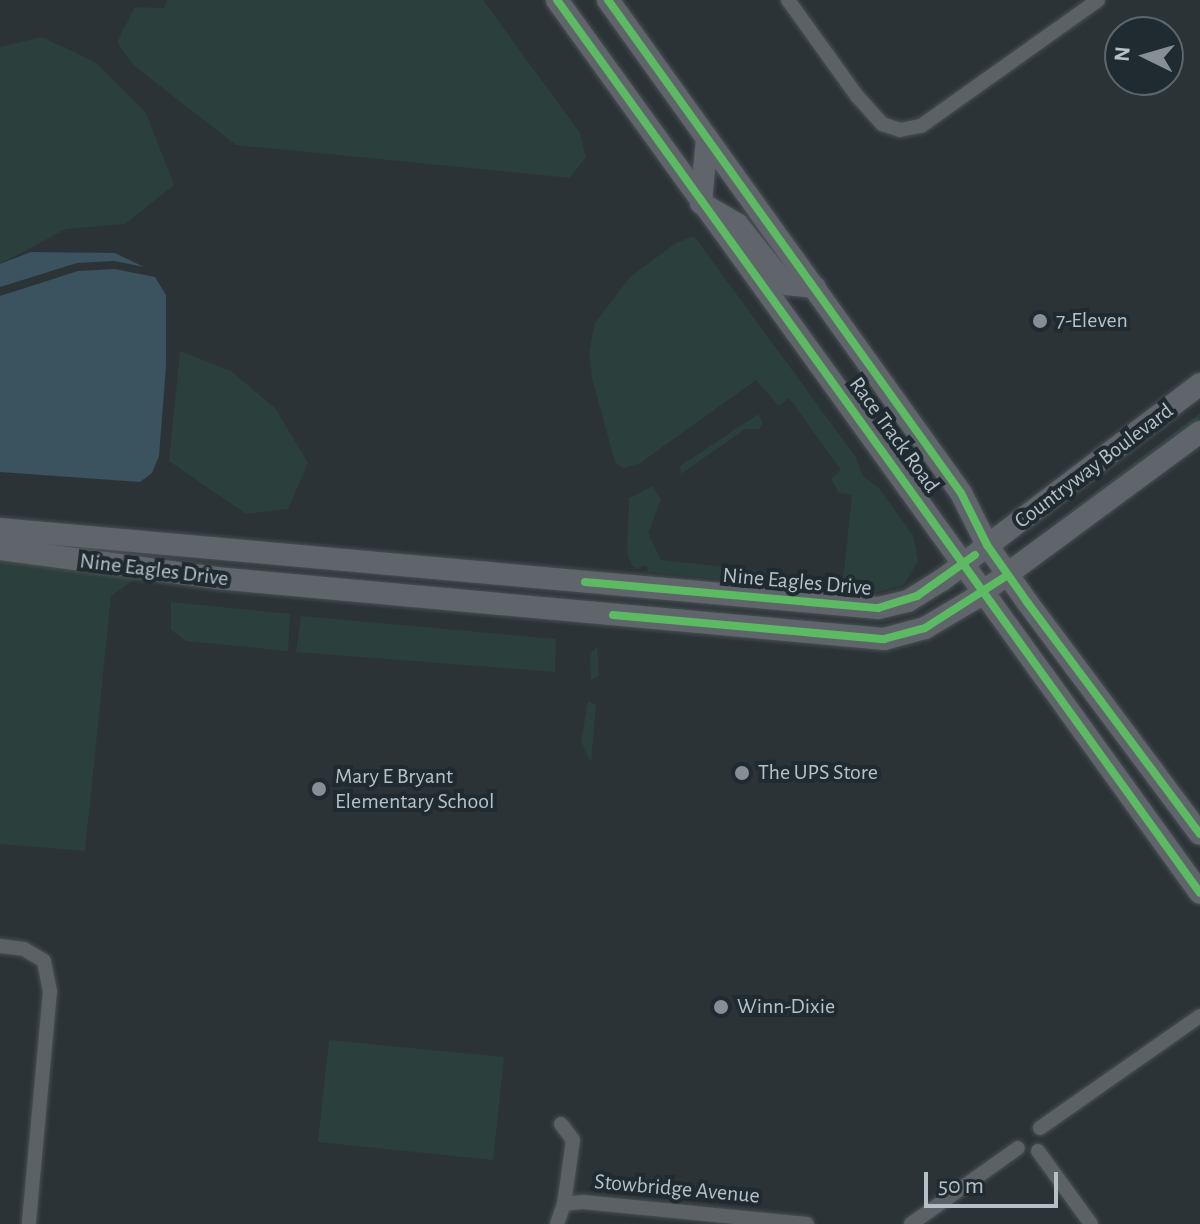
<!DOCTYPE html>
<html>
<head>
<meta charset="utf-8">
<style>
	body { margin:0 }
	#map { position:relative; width:1200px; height:1224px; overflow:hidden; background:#2b3337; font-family:"Alegreya Sans",sans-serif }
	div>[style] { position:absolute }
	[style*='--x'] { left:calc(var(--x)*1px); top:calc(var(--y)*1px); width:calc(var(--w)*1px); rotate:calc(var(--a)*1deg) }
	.green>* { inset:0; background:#2b3f3c }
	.water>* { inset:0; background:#3b525f }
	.roads { filter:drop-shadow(0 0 2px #494f52) drop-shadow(0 0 2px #494f52) }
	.street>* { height:14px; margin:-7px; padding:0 7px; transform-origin:7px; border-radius:7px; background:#5b6165 }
	.secondary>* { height:22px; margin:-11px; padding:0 11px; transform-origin:11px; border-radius:11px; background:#5f656a }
	.cycleway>* { height:8px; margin:-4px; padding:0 4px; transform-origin:4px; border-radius:4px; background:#5cba63 }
	.dots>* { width:22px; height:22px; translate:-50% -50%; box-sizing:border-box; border:4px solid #1f2a31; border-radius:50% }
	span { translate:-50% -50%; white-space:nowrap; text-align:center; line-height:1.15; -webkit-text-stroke:8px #1f2a31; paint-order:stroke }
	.poi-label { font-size:22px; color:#b6c0c7 }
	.left { translate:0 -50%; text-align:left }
	.street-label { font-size:22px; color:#b6c0c7 }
	.north { position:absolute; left:1104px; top:16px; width:80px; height:80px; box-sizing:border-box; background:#1f2a31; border:2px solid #5b666d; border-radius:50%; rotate:275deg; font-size:22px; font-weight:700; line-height:32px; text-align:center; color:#b6c0c7 }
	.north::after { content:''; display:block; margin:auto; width:28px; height:36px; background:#858f95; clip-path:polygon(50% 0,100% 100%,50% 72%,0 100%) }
	.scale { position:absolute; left:924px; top:1172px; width:134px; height:36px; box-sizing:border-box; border:4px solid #b6c0c7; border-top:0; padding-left:10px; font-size:24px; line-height:28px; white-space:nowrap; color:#b6c0c7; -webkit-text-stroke:6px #1f2a31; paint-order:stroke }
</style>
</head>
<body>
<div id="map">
	<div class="green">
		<div style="clip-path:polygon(167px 0,483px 0,580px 133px,586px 157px,570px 178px,236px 145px,132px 64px,117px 42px,135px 7px,164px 8px)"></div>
		<div style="clip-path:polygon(42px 37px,95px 62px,146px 113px,174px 185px,125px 224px,66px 229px,0 264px,0 47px)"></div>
		<div style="clip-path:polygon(694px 236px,855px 456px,863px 476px,879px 488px,913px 535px,918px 561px,904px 585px,875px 593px,846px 592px,648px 572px,646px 565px,636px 569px,632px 565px,627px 553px,629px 498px,653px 486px,661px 500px,648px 533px,661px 560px,843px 580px,852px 495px,839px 493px,831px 479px,841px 470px,789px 398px,779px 406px,756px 380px,639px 464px,623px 468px,615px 462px,592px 378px,589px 351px,595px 323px,631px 276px,676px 243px)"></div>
		<div style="clip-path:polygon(180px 351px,231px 371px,275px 408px,308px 463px,288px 509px,246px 514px,169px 461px)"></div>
		<div style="clip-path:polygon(1200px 413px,1200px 418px,1138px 467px,1034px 538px)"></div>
		<div style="clip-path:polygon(758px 414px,763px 423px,759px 429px,745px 429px,681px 474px,680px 466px)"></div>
		<div style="clip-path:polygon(0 558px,135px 579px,111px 596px,85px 851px,0 844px)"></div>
		<div style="clip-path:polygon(171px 602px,290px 614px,288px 651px,186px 641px,171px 630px)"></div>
		<div style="clip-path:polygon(301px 616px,556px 639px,555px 672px,296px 652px)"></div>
		<div style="clip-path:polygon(597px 647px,599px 675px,591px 680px,590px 654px)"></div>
		<div style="clip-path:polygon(588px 701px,596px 705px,591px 763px,581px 742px)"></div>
		<div style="clip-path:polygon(329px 1040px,504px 1057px,493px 1160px,318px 1142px)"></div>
	</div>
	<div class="water">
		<div style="clip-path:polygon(31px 252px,115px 253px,144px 267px,114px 261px,77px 263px,0 287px,0 264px)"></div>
		<div style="clip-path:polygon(115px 269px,155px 277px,166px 295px,166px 366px,159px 456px,152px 473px,140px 482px,0 472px,0 296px,78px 271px)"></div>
	</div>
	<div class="roads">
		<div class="street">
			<div style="--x:788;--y:0;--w:118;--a:54.3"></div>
			<div style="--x:857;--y:96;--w:38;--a:48"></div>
			<div style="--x:882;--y:124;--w:19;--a:18"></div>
			<div style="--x:900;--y:130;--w:21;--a:-11"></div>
			<div style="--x:921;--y:126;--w:217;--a:-35.4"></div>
			<div style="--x:0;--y:946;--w:24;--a:7"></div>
			<div style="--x:24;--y:949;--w:23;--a:31"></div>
			<div style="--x:44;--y:961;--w:31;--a:79"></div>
			<div style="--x:50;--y:991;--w:234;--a:95.2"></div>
			<div style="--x:561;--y:1124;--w:20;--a:53"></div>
			<div style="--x:573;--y:1140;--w:65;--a:98"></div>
			<div style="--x:1040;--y:1128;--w:195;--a:-35"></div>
			<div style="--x:1038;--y:1151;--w:90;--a:54"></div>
			<div style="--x:557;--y:1224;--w:21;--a:-71"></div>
			<div style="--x:564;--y:1204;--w:18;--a:-6"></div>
			<div style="--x:582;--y:1202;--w:226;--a:5.6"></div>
			<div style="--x:911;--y:1224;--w:131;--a:-35.4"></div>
		</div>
		<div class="secondary">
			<div style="--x:557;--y:0;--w:1100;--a:54.24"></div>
			<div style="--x:608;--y:0;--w:606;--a:54.4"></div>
			<div style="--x:961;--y:493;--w:58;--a:63.4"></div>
			<div style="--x:987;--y:545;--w:70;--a:54.9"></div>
			<div style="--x:1027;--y:602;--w:289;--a:53.3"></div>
			<div style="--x:707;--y:138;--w:65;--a:95.3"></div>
			<div style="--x:701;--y:203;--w:42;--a:30.3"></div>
			<div style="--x:737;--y:224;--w:77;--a:51.3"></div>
			<div style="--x:785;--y:284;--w:30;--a:6"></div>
			<div style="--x:0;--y:529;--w:882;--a:5.14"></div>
			<div style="--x:878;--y:608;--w:31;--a:-13"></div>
			<div style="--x:908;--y:601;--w:40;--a:-32"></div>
			<div style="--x:942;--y:580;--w:324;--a:-37.2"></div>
			<div style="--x:0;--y:549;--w:218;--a:7.6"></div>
			<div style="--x:216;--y:578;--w:671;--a:5.22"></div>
			<div style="--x:884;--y:639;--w:42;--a:-15"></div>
			<div style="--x:925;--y:628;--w:55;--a:-30.8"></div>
			<div style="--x:972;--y:600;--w:283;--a:-36.4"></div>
		</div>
	</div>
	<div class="cycleway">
		<div style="--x:557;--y:0;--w:1100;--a:54.24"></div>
		<div style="--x:608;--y:0;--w:606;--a:54.4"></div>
		<div style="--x:961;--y:493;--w:58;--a:63.4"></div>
		<div style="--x:987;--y:545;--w:70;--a:54.9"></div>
		<div style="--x:1027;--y:602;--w:289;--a:53.3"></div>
		<div style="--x:585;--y:582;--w:294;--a:5.1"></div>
		<div style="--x:878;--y:608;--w:41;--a:-17.1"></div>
		<div style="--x:917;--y:596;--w:71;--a:-35.3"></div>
		<div style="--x:613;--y:615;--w:272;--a:5.1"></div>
		<div style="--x:884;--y:639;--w:42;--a:-15"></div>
		<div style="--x:925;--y:628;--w:98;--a:-32.6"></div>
	</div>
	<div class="dots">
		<div style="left:1040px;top:321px;background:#858f95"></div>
		<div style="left:742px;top:773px;background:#858f95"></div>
		<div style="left:319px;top:789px;background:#858f95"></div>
		<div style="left:721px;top:1007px;background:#858f95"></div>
	</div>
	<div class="poi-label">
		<span class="left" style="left:1056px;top:321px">7-Eleven</span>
		<span class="left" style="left:758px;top:773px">The UPS Store</span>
		<span class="left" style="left:335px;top:789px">Mary E Bryant<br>Elementary School</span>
		<span class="left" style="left:737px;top:1007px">Winn-Dixie</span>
	</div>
	<div class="street-label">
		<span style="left:894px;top:435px;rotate:54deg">Race Track Road</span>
		<span style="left:1094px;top:466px;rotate:-37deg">Countryway Boulevard</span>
		<span style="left:154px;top:570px;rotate:7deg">Nine Eagles Drive</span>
		<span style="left:797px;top:582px;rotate:5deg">Nine Eagles Drive</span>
		<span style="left:677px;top:1189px;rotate:5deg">Stowbridge Avenue</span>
	</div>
	<div class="north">N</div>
	<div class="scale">50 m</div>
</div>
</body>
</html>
